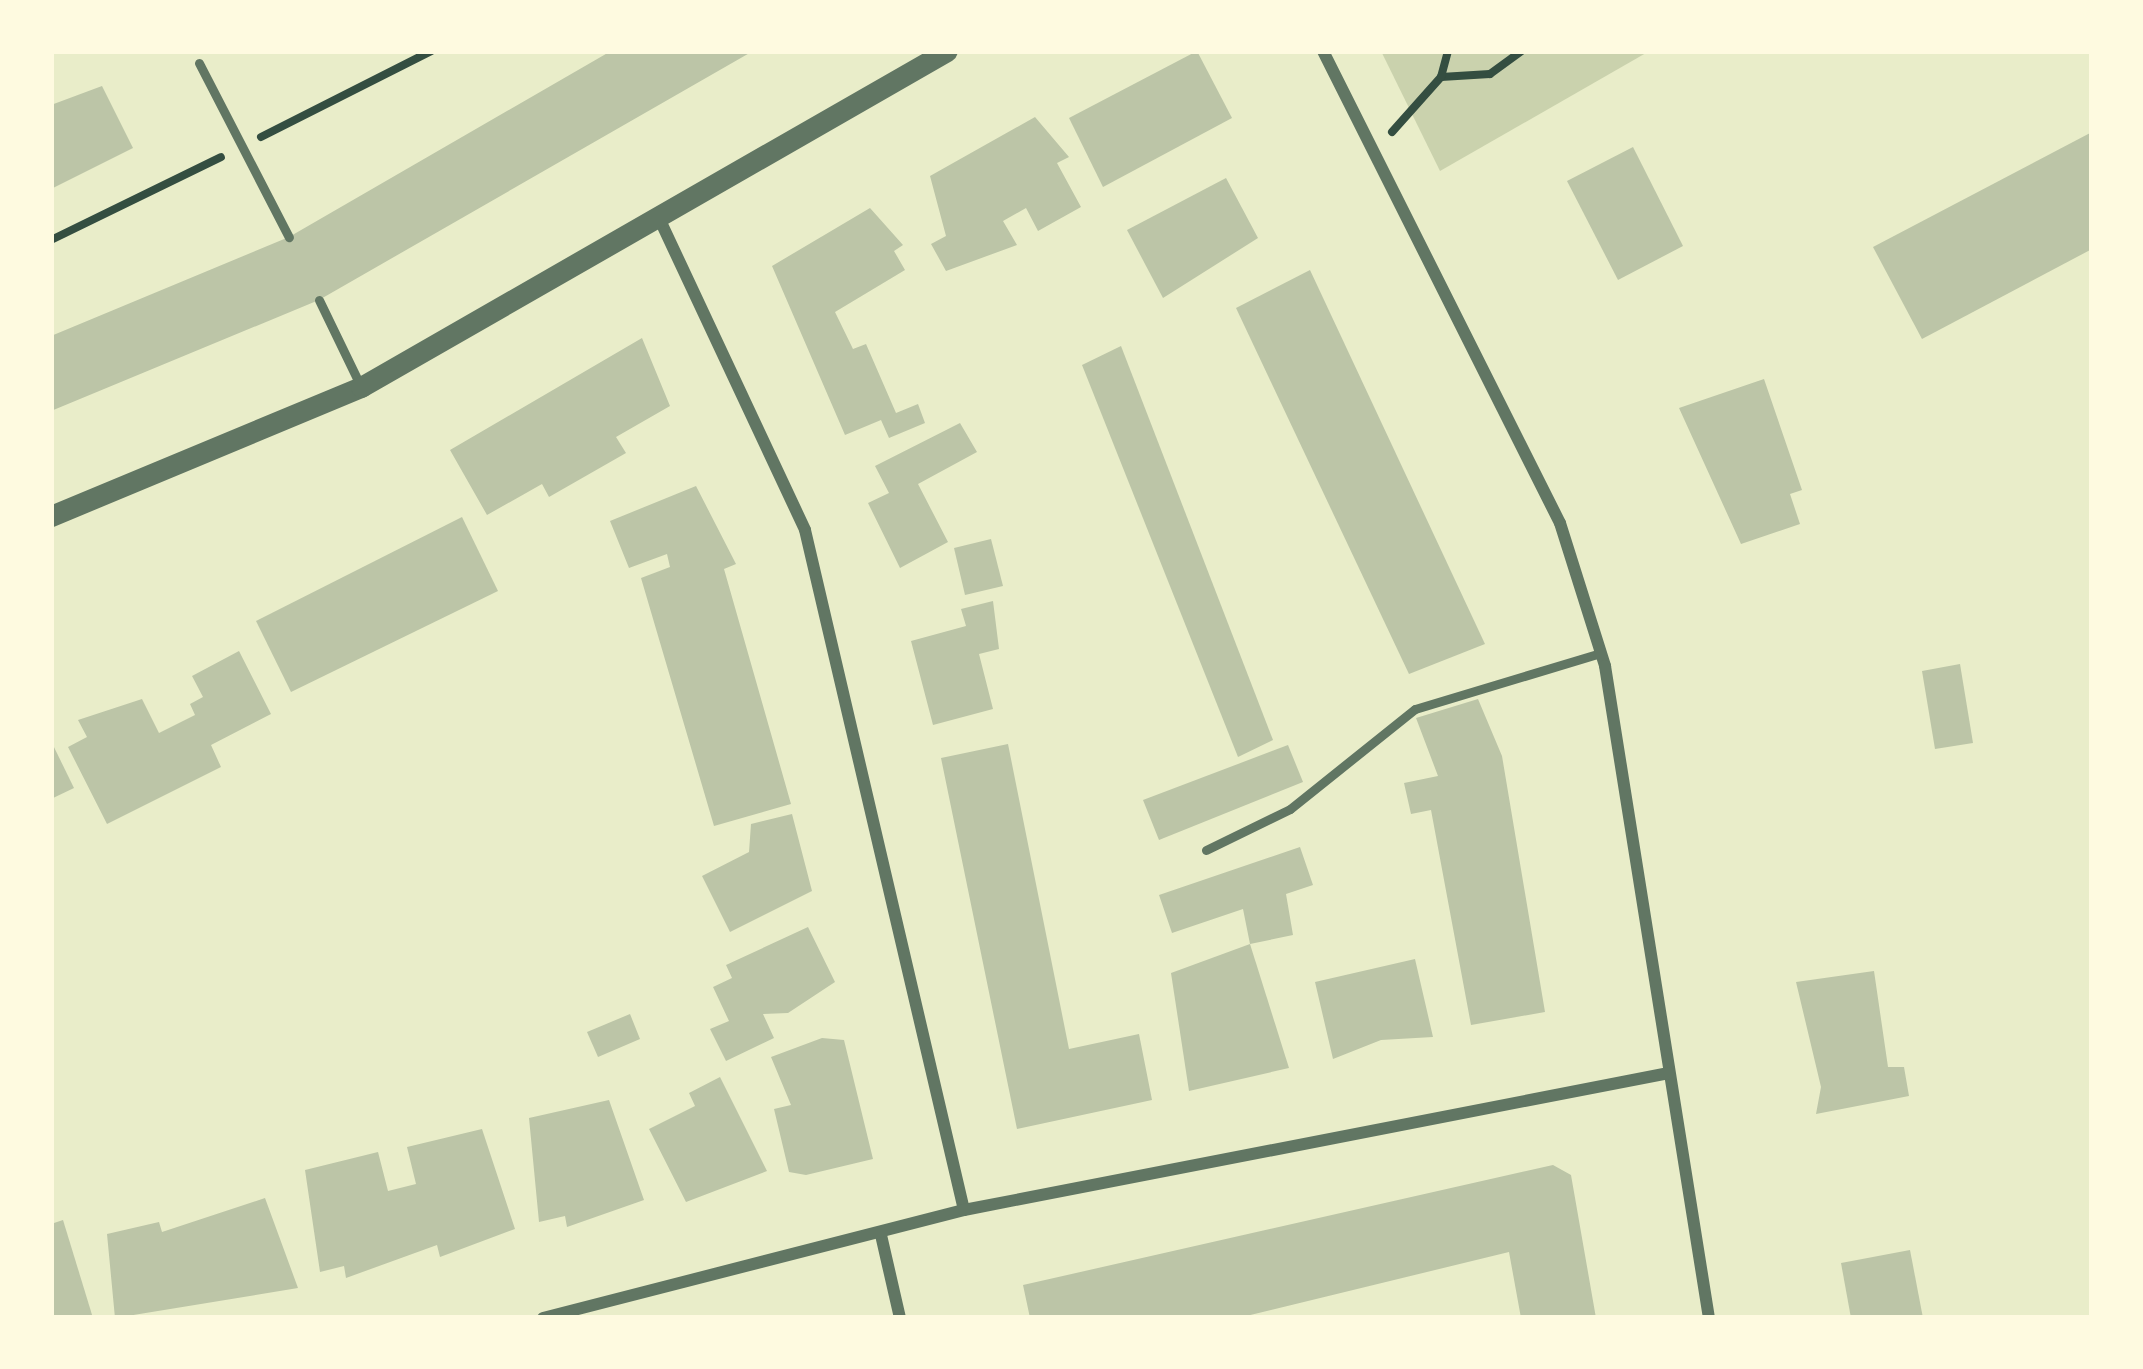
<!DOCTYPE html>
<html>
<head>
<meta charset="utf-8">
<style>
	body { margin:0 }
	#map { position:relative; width:2143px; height:1369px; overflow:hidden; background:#e9edc9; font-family:Ubuntu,sans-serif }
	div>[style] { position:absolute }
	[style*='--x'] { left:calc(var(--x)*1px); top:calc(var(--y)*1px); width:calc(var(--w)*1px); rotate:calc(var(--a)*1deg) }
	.green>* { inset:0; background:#cad2ad }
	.building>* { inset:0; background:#bcc5a7 }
	.path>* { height:8px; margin:-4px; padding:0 4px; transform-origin:4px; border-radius:4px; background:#344e41 }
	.service>* { height:9px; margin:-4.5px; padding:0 4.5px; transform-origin:4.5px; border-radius:4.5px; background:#617663 }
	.minor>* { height:12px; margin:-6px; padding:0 6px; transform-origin:6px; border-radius:6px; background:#617663 }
	.tertiary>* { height:21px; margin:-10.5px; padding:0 10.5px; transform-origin:10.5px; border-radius:10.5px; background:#617663 }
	span { translate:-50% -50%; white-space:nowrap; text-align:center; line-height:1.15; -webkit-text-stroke:10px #fefae0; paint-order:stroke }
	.frame { position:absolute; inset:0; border:54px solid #fefae0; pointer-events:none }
</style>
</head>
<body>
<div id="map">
	<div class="green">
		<div style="clip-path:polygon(1381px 51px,1644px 51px,1646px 53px,1440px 171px)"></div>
	</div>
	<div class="building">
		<div style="clip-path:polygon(611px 51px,753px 51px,319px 300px,51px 411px,51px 336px,289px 237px)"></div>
		<div style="clip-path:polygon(1197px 51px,1232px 118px,1103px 187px,1069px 118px)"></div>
		<div style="clip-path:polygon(102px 86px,133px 148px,51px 189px,51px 105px)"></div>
		<div style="clip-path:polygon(1035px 117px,1069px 157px,1057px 163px,1081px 207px,1038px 231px,1026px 208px,1003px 221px,1017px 245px,946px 271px,931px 244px,946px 236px,930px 176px)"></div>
		<div style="clip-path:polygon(2092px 132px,2092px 249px,1922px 339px,1873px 247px)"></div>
		<div style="clip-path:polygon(1633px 147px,1683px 246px,1618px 280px,1567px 181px)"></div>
		<div style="clip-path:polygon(1226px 178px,1258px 238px,1163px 298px,1127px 230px)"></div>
		<div style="clip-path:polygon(870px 208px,903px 245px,894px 251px,905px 270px,835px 312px,853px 349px,866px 344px,896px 413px,918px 404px,925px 423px,889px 438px,881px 420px,845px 435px,772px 266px)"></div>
		<div style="clip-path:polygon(1310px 270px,1485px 644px,1409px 674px,1236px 308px)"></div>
		<div style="clip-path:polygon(642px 338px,670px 406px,616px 437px,626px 453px,549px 497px,542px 484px,487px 515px,450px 450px)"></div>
		<div style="clip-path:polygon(1121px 346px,1273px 740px,1238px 757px,1082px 365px)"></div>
		<div style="clip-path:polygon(1764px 379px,1802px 490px,1790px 494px,1800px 524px,1741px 544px,1679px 408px)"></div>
		<div style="clip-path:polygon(960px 423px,977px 452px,918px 484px,948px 542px,900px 568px,868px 503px,889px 493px,875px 466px)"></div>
		<div style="clip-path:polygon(696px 486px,736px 564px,724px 569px,791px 804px,714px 826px,641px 578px,670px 567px,667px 554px,629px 568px,610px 521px)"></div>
		<div style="clip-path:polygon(462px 517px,498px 591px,291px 692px,256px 621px)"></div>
		<div style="clip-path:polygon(991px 539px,1003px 586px,965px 595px,954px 548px)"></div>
		<div style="clip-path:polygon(993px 601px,999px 649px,979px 654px,993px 709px,933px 725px,911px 641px,966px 626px,961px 609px)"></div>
		<div style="clip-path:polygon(239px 651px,271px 714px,211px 745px,221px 767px,107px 824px,68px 747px,87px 737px,78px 720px,142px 699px,159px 733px,195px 715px,190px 704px,203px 697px,192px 676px)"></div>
		<div style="clip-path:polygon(1960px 664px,1973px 743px,1935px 749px,1922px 671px)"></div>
		<div style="clip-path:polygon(1478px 699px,1502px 756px,1545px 1012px,1471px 1025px,1431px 810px,1411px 814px,1404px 783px,1438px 776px,1416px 718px)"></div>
		<div style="clip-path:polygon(51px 741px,74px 788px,51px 799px)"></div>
		<div style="clip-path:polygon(1008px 744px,1069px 1049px,1139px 1034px,1152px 1100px,1017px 1129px,941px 758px)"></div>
		<div style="clip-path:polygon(1288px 745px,1303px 782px,1159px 840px,1143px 800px)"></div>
		<div style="clip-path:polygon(792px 814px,812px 891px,730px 932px,702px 876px,749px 852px,751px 824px)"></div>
		<div style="clip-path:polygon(1300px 847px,1313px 885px,1286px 894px,1293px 935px,1250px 944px,1243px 909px,1172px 933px,1159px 895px)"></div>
		<div style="clip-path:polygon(808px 927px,835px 982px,788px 1013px,763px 1014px,774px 1038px,726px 1061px,710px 1029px,729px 1021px,713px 987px,732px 978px,726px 965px)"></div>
		<div style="clip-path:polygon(1250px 944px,1289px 1068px,1189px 1091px,1171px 973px)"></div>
		<div style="clip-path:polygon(1415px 959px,1433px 1037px,1381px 1040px,1333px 1059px,1315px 982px)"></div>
		<div style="clip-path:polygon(1874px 971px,1888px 1067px,1904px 1067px,1909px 1096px,1816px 1114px,1821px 1087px,1796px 982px)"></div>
		<div style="clip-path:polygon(630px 1014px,640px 1039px,598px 1057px,587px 1032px)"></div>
		<div style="clip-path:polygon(822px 1038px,844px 1040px,873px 1159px,806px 1175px,789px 1172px,774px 1109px,791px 1105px,771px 1057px)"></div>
		<div style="clip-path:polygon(720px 1077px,767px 1171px,686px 1202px,649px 1129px,695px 1106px,689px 1093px)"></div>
		<div style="clip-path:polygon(609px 1100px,644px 1200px,567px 1227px,565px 1216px,539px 1222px,529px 1118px)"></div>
		<div style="clip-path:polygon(482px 1129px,515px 1229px,440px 1257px,437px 1245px,346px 1278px,344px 1266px,320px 1272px,305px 1170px,378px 1152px,388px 1191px,416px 1184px,407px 1147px)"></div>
		<div style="clip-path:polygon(1553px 1165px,1571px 1175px,1596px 1318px,1521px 1318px,1509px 1252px,1238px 1318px,1030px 1318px,1023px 1285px)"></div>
		<div style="clip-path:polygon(265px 1198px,298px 1288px,115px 1318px,107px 1234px,159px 1222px,162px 1232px)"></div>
		<div style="clip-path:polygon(63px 1220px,93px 1318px,51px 1318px,51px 1224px)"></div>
		<div style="clip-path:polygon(1910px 1250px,1923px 1318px,1851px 1318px,1841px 1263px)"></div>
	</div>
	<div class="path">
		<div style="--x:1441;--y:77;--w:49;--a:-3.5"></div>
		<div style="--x:1490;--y:74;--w:39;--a:-36"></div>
		<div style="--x:1392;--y:132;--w:74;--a:-48.3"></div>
		<div style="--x:1441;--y:77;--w:27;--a:-75"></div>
		<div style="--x:261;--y:137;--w:191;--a:-26.8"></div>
		<div style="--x:51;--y:240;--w:189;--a:-26"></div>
	</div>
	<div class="service">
		<div style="--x:199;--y:63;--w:196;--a:62.7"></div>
		<div style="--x:319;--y:300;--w:97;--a:64.2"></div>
		<div style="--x:1206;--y:850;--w:93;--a:-26"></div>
		<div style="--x:1290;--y:809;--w:160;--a:-38.7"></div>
		<div style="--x:1415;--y:709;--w:193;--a:-16.8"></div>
	</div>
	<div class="minor">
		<div style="--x:1323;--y:51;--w:528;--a:63.34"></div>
		<div style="--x:1560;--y:523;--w:150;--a:72.5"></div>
		<div style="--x:1605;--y:666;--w:660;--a:80.94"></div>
		<div style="--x:659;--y:218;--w:344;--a:64.9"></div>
		<div style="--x:805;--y:530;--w:698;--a:76.84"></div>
		<div style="--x:881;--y:1235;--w:85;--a:77.1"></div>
		<div style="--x:543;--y:1318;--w:435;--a:-14.4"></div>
		<div style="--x:964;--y:1210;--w:718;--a:-11"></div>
	</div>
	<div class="tertiary">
		<div style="--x:51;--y:516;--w:336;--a:-22.6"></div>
		<div style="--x:361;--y:387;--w:675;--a:-29.83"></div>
	</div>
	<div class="frame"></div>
</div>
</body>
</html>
